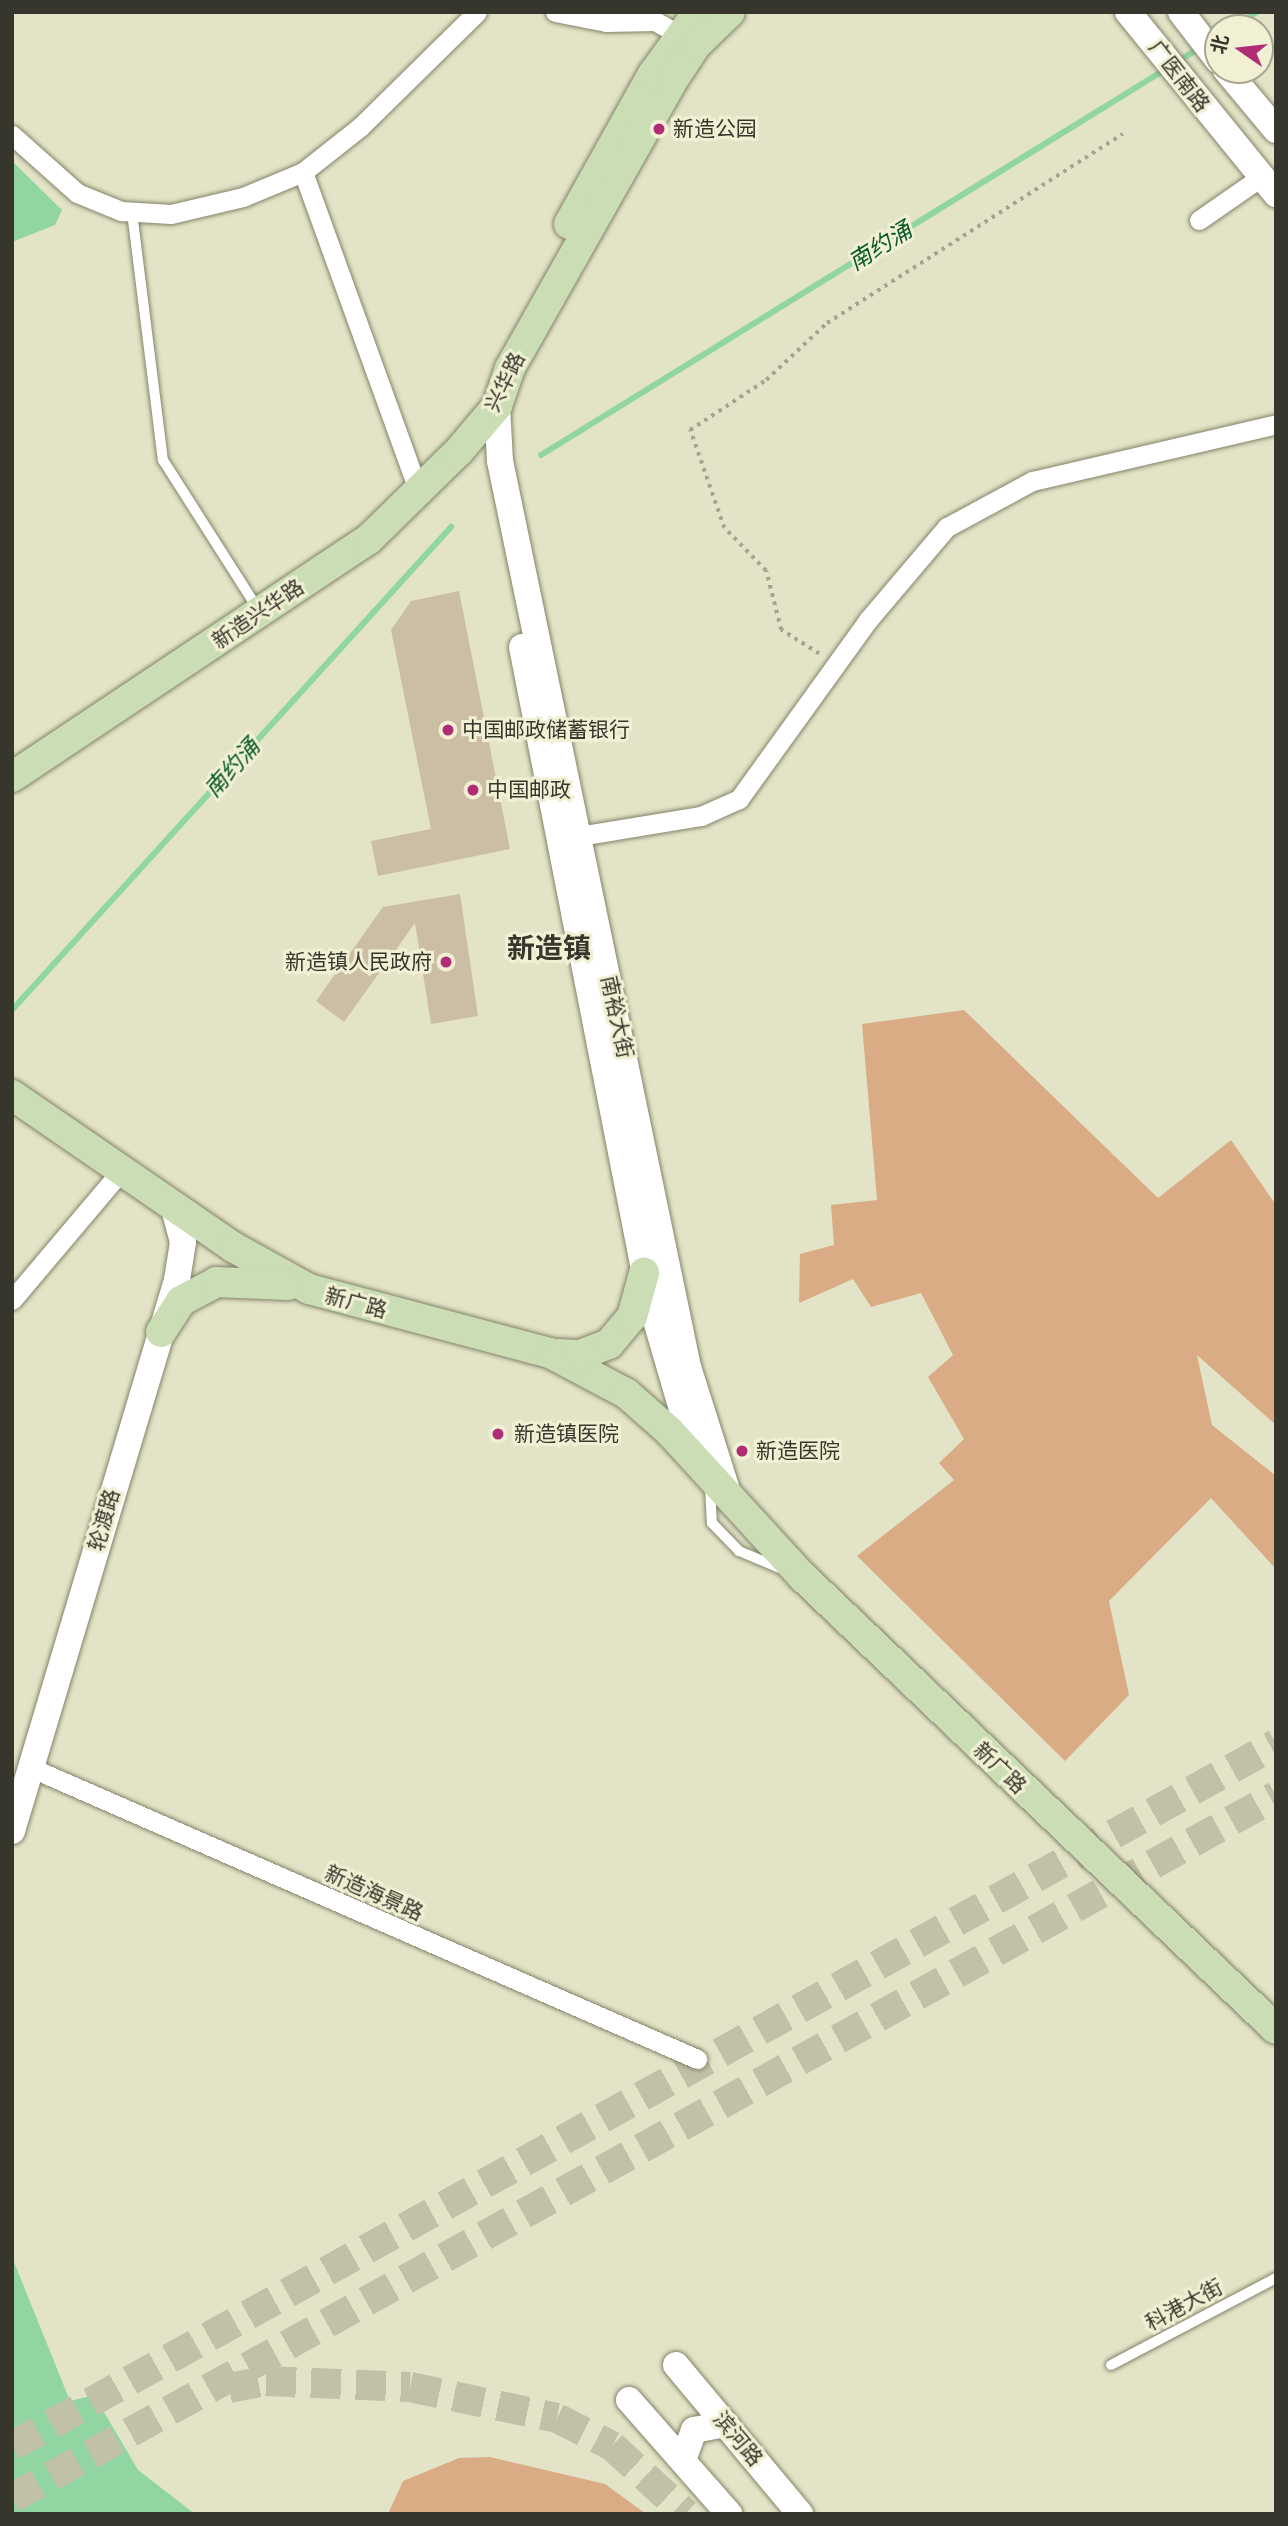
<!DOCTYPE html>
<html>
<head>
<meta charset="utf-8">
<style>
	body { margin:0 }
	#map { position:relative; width:1288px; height:2526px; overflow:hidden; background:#e3e3c7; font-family:Bitter,"Noto Sans SC",serif }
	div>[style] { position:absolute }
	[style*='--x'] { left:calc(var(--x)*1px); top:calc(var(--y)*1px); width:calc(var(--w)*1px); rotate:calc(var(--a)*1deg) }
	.green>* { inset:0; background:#daac86 }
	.water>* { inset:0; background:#91d5a3 }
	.stream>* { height:6px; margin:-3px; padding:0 3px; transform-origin:3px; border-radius:3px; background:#91d5a3 }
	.building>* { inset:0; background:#cbbea5 }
	.primary-tunnel>* { height:30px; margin-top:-15px; transform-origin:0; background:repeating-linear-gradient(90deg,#c1c0a8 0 30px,transparent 0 45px) }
	.path>* { height:3.5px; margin-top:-1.75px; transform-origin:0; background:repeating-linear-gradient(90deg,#a5a48f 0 3.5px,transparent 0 8.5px) }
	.roads { filter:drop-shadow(0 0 2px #84836a) drop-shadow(0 0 2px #84836a) }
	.lane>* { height:10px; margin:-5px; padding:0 5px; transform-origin:5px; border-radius:5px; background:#fff }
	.street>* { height:19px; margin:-9.5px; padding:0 9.5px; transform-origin:9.5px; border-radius:9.5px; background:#fff }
	.secondary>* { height:26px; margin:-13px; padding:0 13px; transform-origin:13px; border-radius:13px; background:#fff }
	.primary>* { height:30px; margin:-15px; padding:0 15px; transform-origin:15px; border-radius:15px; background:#caddb5 }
	.dots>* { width:19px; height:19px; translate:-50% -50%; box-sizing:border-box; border:4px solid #f1f0d4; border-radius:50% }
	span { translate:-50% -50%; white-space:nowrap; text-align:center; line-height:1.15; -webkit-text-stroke:6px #f1f0d4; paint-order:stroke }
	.street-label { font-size:21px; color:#37362c }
	.poi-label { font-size:21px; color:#37362c }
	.left { translate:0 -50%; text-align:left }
	.right { translate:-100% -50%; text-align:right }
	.water-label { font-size:23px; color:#07582b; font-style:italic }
	.district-label { font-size:28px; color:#37362c; font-weight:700 }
	.frame { position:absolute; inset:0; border:14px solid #37362c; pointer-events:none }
	.north { position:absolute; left:1204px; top:14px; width:70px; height:70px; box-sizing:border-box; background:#f1f0d4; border:2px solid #a7a691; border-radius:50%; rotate:284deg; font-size:19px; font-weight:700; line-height:28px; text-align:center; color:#37362c }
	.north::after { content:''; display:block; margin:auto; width:24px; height:32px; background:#b02d76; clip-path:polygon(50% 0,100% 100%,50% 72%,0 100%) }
</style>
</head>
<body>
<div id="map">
	<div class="green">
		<div style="clip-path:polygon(964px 1010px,1158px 1198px,1231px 1140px,1276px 1205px,1276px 1425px,1197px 1355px,1212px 1425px,1276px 1476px,1276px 1569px,1211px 1498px,1109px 1601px,1129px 1695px,1065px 1761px,857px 1556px,954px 1480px,939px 1463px,964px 1439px,928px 1377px,953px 1355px,921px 1293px,871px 1307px,853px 1279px,799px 1303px,800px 1254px,834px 1245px,831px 1205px,877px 1200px,862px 1024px)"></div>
		<div style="clip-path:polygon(490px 2457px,605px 2484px,646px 2514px,388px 2514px,403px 2481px,459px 2458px)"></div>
	</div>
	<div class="water">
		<div style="clip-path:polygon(12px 161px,62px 210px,55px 225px,12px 242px)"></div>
		<div style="clip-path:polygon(12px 2257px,70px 2401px,94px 2395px,138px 2470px,195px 2514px,12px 2514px)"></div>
	</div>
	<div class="stream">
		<div style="--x:1232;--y:28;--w:30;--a:-33"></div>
		<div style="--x:1178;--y:61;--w:27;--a:-31"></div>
		<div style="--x:541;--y:455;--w:735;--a:-31.7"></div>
		<div style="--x:12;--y:1010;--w:653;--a:-47.73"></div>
	</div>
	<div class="building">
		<div style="clip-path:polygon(459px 591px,510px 849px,378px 876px,371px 841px,431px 829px,391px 630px,411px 601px)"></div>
		<div style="clip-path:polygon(460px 894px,478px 1016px,431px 1024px,415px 923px,344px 1022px,316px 1001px,383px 907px)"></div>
	</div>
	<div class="primary-tunnel">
		<div style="--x:229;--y:2388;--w:38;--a:-11"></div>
		<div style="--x:266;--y:2381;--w:144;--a:2.4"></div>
		<div style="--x:410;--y:2387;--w:150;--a:11.9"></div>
		<div style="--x:557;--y:2418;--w:62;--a:27"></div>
		<div style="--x:612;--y:2446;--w:100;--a:42.6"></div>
		<div style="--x:12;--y:2446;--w:1446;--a:-29.05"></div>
		<div style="--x:12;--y:2498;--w:1446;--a:-29.05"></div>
	</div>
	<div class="path">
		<div style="--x:819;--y:654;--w:45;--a:-147.7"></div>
		<div style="--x:781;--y:630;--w:61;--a:-104.3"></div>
		<div style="--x:766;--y:571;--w:60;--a:-134.3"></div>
		<div style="--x:724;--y:528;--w:104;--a:-109.1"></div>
		<div style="--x:690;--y:430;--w:91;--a:-33.3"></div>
		<div style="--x:766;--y:380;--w:83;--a:-43.1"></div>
		<div style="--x:827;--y:323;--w:351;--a:-32.6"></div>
	</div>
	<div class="roads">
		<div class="lane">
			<div style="--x:132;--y:212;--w:250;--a:82.9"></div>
			<div style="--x:163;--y:460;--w:177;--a:57.5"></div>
			<div style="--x:710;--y:1487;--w:36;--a:87"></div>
			<div style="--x:712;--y:1523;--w:39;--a:46"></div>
			<div style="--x:739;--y:1551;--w:47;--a:22.7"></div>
			<div style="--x:1111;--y:2365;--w:187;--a:-27.8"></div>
		</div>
		<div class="street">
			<div style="--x:555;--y:12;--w:52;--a:11.1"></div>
			<div style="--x:606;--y:22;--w:49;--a:-1.2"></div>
			<div style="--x:655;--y:21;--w:40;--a:29.7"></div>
			<div style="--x:12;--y:135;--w:87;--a:41.7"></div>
			<div style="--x:77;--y:193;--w:48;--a:22.2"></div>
			<div style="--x:121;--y:211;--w:50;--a:3.4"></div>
			<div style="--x:171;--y:214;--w:74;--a:-13.3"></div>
			<div style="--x:243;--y:197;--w:65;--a:-22.6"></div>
			<div style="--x:303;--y:172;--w:73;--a:-38.3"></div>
			<div style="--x:360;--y:127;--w:164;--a:-44.5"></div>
			<div style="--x:303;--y:172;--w:340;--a:70.1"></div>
			<div style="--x:1199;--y:220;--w:75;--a:-34.7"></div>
			<div style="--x:579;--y:836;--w:124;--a:-9.3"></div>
			<div style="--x:701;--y:816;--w:42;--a:-24.1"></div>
			<div style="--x:739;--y:799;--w:221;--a:-54.2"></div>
			<div style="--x:868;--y:620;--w:122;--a:-49.7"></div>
			<div style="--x:947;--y:527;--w:97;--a:-28.4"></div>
			<div style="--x:1032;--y:481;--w:251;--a:-13.1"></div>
			<div style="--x:12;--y:1300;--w:169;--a:-49.8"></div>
			<div style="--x:34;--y:1769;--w:724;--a:23.62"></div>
		</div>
		<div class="secondary">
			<div style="--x:1128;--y:12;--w:235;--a:50.9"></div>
			<div style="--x:1181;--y:12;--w:61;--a:52.4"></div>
			<div style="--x:1226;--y:70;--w:78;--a:50.2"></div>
			<div style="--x:497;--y:406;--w:55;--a:86.9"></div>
			<div style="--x:500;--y:461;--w:925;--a:78.28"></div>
			<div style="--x:688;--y:1367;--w:132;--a:72.4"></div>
			<div style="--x:522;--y:647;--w:665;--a:78.91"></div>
			<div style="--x:650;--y:1300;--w:160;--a:73.7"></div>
			<div style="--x:12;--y:1831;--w:575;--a:-73.33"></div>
			<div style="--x:177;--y:1280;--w:38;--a:-81"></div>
			<div style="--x:183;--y:1242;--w:35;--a:-105"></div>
			<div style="--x:676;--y:2365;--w:194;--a:50.2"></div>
			<div style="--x:629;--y:2400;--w:152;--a:48.7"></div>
			<div style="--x:683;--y:2460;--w:32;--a:-70"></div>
			<div style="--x:694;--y:2430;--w:32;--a:-11"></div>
		</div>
		<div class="primary">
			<div style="--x:569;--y:224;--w:172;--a:-60.8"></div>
			<div style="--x:653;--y:74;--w:77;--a:-54"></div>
			<div style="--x:12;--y:777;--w:428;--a:-33.7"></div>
			<div style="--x:368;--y:540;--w:127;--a:-44.4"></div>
			<div style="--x:459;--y:451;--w:59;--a:-49.8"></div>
			<div style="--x:497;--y:406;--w:40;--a:-71.1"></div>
			<div style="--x:510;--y:368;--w:327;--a:-60.5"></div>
			<div style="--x:671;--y:83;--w:45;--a:-56.7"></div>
			<div style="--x:696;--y:45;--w:47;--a:-44.1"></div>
			<div style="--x:12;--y:1095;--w:268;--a:34.5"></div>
			<div style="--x:233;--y:1247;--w:87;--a:28.9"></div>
			<div style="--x:309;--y:1289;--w:249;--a:14.9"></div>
			<div style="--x:550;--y:1353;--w:87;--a:28"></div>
			<div style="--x:627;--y:1394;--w:56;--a:41.4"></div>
			<div style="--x:669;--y:1431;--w:198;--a:47.5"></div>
			<div style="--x:803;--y:1577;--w:654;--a:43.7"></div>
			<div style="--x:161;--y:1332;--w:37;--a:-57"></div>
			<div style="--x:181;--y:1301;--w:40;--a:-28"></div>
			<div style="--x:216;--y:1282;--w:72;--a:2.4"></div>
			<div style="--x:558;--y:1354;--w:22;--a:3"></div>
			<div style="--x:580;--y:1355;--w:31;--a:-21"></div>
			<div style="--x:609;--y:1344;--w:35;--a:-50"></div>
			<div style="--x:632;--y:1317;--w:46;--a:-74.7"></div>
		</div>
	</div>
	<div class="dots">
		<div style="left:659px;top:129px;background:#b02d76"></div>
		<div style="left:448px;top:730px;background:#b02d76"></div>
		<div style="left:473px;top:790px;background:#b02d76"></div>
		<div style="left:446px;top:962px;background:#b02d76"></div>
		<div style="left:498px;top:1434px;background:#b02d76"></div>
		<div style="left:742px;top:1451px;background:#b02d76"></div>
	</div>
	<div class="street-label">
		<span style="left:1179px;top:76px;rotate:52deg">广医南路</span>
		<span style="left:505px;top:382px;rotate:-64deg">兴华路</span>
		<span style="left:258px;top:614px;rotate:-34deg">新造兴华路</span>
		<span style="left:617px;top:1017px;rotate:78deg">南裕大街</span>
		<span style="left:356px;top:1303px;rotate:15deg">新广路</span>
		<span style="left:104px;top:1520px;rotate:-74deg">轮渡路</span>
		<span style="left:1000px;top:1768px;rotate:44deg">新广路</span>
		<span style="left:374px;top:1893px;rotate:24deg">新造海景路</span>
		<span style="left:1184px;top:2305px;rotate:-28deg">科港大街</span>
		<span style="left:738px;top:2439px;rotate:50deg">滨河路</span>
	</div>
	<div class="poi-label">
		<span class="left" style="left:673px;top:129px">新造公园</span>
		<span class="left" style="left:462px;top:730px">中国邮政储蓄银行</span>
		<span class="left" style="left:487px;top:790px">中国邮政</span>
		<span class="right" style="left:432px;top:962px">新造镇人民政府</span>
		<span class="left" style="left:514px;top:1434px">新造镇医院</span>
		<span class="left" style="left:756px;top:1451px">新造医院</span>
	</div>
	<div class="water-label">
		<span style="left:880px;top:246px;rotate:-32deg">南约涌</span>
		<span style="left:232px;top:768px;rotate:-48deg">南约涌</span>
	</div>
	<div class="district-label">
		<span style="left:549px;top:949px">新造镇</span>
	</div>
	<div class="frame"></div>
	<div class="north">北</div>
</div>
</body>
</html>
